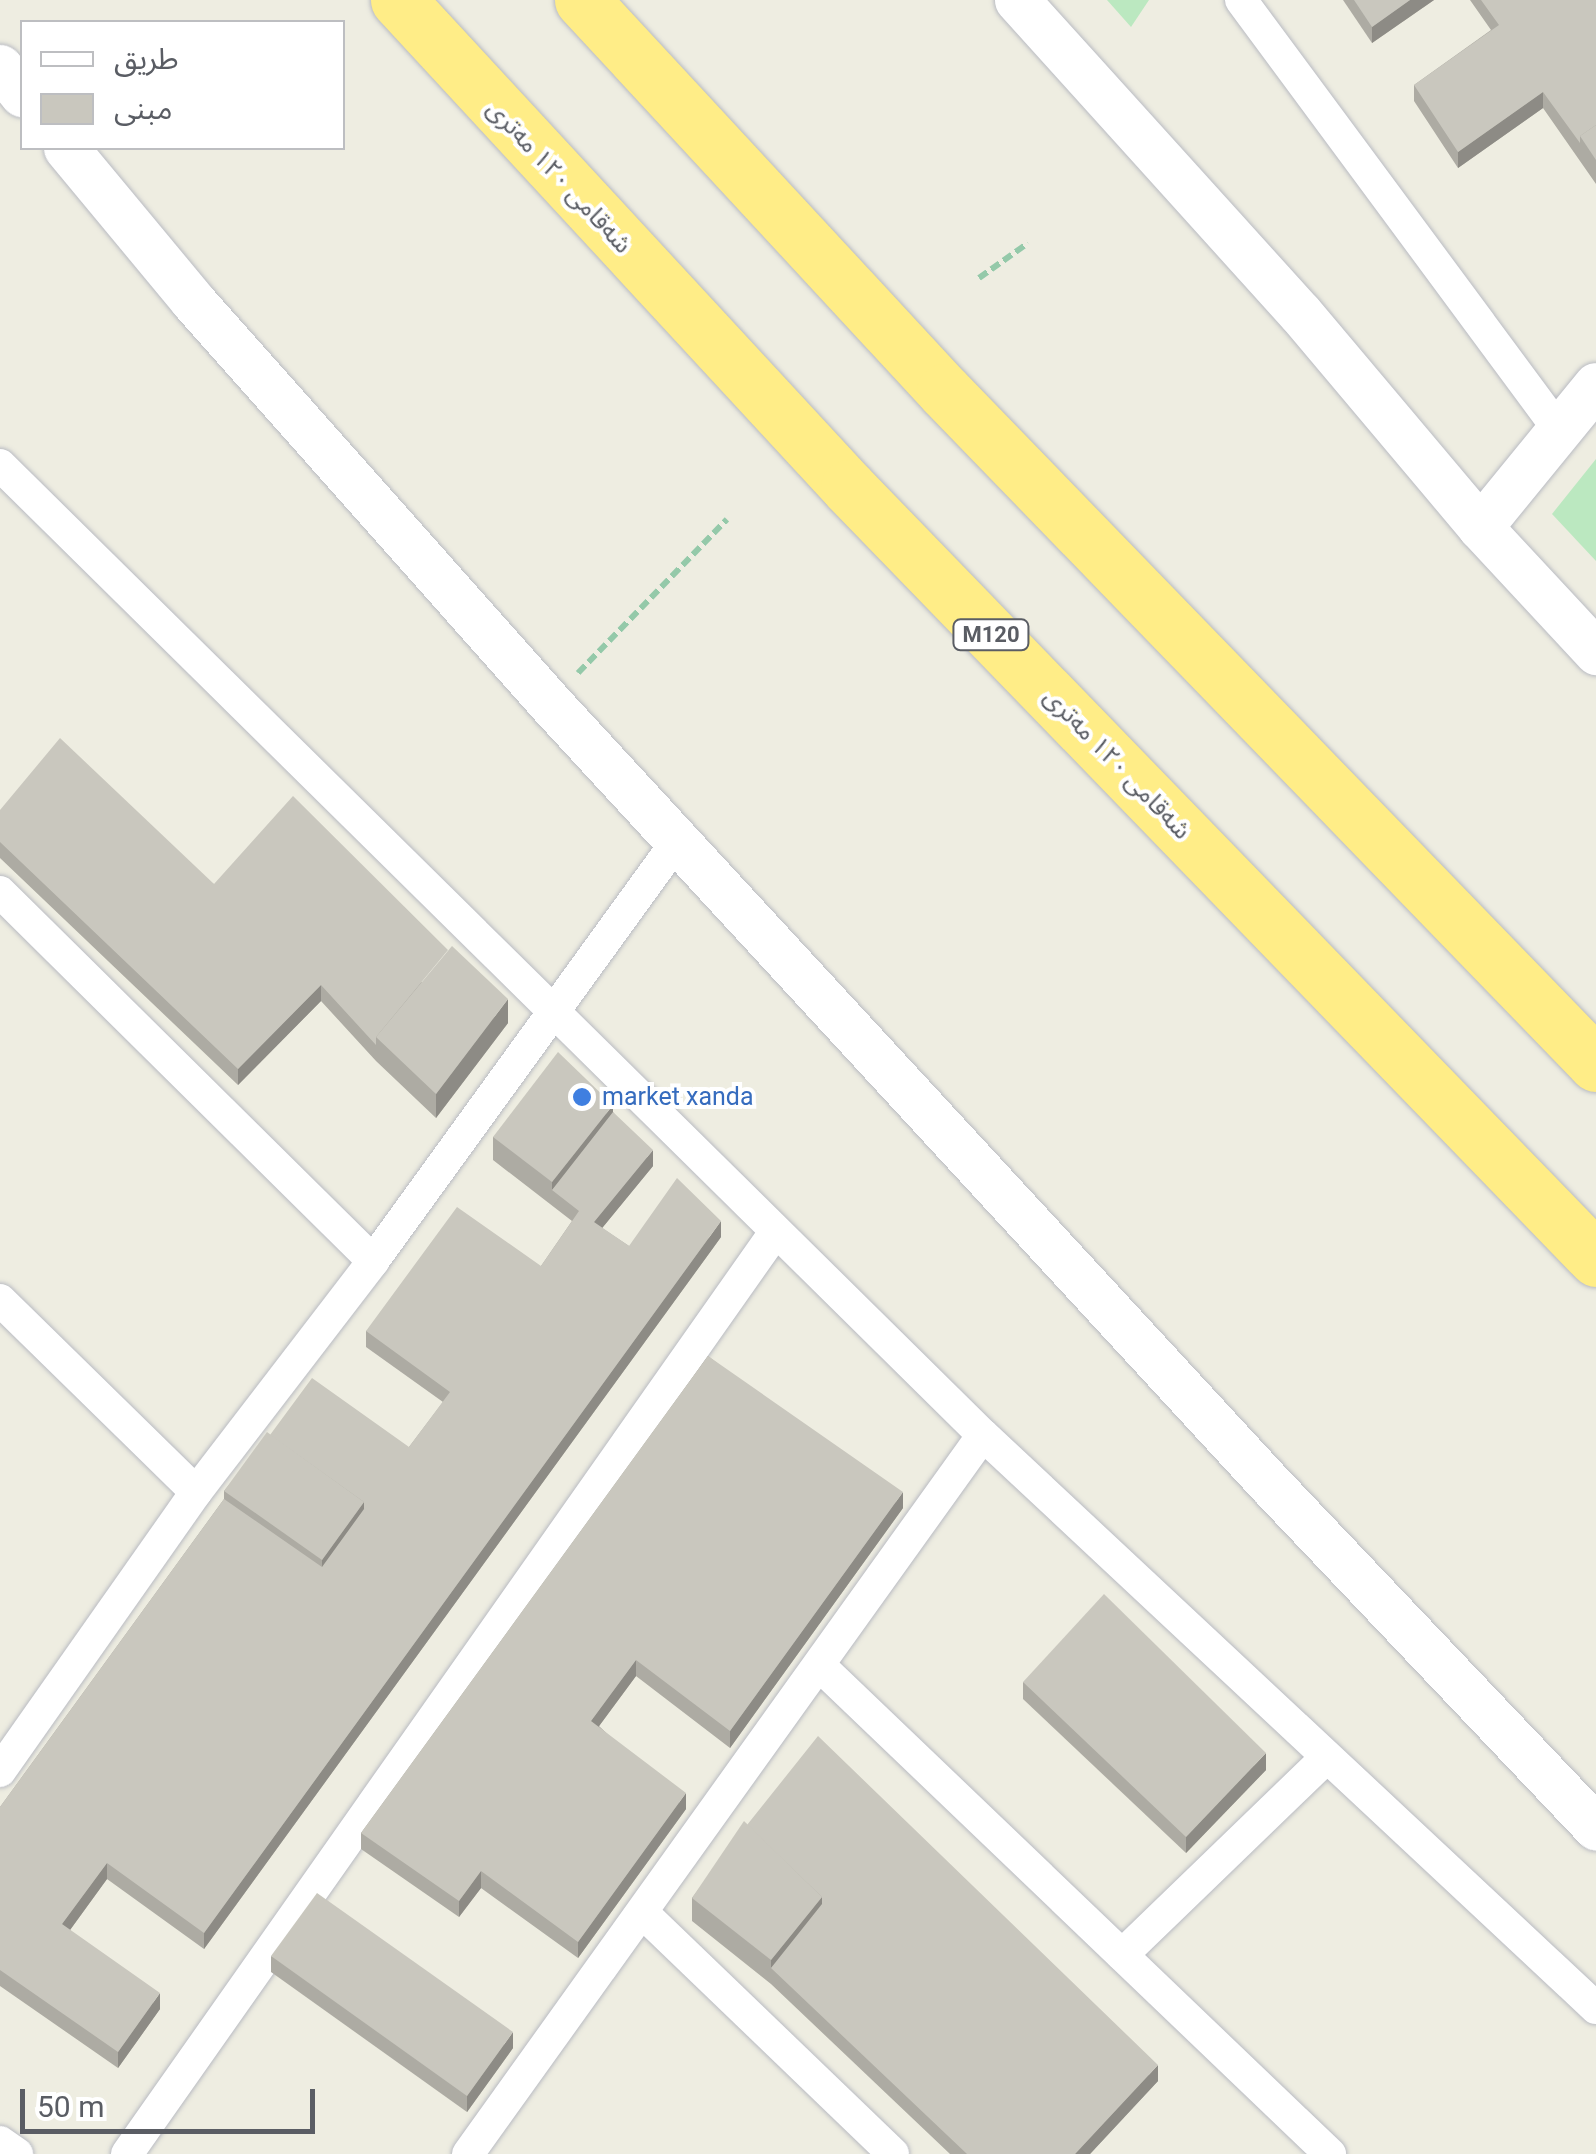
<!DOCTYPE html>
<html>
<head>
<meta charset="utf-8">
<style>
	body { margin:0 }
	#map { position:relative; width:1596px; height:2154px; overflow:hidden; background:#eeede1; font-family:Roboto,"Noto Sans Arabic",sans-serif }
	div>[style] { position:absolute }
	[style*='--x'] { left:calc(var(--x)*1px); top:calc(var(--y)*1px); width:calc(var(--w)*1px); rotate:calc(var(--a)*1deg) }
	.green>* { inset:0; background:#bbe8c0 }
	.path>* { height:6px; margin-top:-3px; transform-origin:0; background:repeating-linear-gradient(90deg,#94c9a9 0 10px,transparent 0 15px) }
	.roads { filter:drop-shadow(0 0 2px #b9bbc2) drop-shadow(0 0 2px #b9bbc2) }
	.street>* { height:32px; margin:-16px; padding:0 16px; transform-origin:16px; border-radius:16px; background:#fff }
	.secondary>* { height:45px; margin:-22.5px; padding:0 22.5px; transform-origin:22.5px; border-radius:22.5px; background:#fff }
	.highway>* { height:55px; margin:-27.5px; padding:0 27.5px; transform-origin:27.5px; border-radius:27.5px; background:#ffed87 }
	.wall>* { inset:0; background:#adaba3 }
	.shaded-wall>* { inset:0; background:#8d8b85 }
	.building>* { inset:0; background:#c9c7be }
	.dots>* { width:28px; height:28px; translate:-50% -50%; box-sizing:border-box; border:5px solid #fff; border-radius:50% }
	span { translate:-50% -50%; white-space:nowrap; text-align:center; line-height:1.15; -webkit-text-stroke:8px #fff; paint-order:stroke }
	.shield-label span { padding:2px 8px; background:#fff; border:2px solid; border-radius:8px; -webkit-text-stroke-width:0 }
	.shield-label { font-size:22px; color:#5a5d64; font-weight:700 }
	.street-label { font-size:25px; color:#5a5d64 }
	.shop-label { font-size:25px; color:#366cbe }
	.left { translate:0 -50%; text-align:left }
	.legend { position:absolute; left:20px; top:20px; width:325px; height:130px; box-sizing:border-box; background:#fff; border:2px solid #bdbec1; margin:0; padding:12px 18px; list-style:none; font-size:30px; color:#5a5d64 }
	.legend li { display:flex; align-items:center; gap:20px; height:50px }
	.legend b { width:50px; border:2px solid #bdbec1 }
	.scale { position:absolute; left:20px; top:2089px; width:295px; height:45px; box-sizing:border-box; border:5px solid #5a5d64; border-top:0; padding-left:12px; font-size:30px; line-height:35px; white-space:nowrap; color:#5a5d64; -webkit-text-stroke:8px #fff; paint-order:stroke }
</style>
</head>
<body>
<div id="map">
	<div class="green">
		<div style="clip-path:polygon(1107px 0,1149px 0,1131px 27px)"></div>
		<div style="clip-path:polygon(1596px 459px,1596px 561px,1552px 514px)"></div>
	</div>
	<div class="path">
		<div style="--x:979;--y:278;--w:60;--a:-35.5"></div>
		<div style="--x:578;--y:673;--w:214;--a:-45.9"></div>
	</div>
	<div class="roads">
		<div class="street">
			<div style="--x:1241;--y:0;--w:535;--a:53.52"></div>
			<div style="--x:0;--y:465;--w:1381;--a:44.62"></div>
			<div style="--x:983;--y:1435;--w:839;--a:43.07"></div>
			<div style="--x:0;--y:892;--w:525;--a:44.69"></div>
			<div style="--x:0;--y:1300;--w:274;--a:44.4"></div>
			<div style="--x:820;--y:1666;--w:706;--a:43.74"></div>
			<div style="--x:0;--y:1771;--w:341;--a:-54.9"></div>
			<div style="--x:196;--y:1492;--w:291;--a:-52.5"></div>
			<div style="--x:373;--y:1261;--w:520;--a:-54.08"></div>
			<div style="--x:643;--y:1913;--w:347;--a:43.9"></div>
			<div style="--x:1122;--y:1955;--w:285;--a:-44"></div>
			<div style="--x:0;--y:2142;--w:21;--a:35"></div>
			<div style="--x:127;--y:2154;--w:1128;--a:-54.89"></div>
			<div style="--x:468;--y:2154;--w:884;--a:-54.39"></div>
		</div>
		<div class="secondary">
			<div style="--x:1017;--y:0;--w:422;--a:47.9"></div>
			<div style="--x:1300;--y:313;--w:280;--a:49.9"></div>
			<div style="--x:1480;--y:527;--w:171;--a:47.1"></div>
			<div style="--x:0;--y:67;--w:35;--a:51"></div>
			<div style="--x:66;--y:148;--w:197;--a:50.3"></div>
			<div style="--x:192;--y:300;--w:538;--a:48.39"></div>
			<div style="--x:549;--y:702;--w:1062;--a:47.33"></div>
			<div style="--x:1269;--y:1483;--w:475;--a:46.5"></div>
			<div style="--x:1480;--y:527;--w:183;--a:-50.8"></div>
		</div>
		<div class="highway">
			<div style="--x:398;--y:0;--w:663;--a:47.26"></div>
			<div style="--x:848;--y:487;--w:1075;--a:45.9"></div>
			<div style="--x:582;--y:0;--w:533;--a:47.21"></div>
			<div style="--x:944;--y:391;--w:937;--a:45.91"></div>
		</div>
	</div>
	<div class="wall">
		<div style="clip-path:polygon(1343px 0,1434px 0,1372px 43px)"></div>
		<div style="clip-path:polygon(1470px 0,1596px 0,1596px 184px,1543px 108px,1458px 168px,1414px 101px,1414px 85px,1491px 30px)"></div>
		<div style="clip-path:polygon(0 810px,214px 884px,508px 1023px,436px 1118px,376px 1061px,321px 1001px,238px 1085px,0 858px)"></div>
		<div style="clip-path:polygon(613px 1112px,653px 1166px,602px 1228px,629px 1246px,721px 1237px,204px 1949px,107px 1879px,70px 1930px,160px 2009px,118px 2068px,0 1986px,0 1807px,224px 1499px,224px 1491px,270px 1435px,409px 1447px,443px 1402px,366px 1347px,366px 1331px,541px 1266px,572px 1221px,493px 1160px,493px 1137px)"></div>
		<div style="clip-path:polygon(708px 1356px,903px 1508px,730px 1748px,636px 1676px,599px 1726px,686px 1809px,578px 1958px,481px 1888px,459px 1917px,361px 1849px,361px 1833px)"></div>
		<div style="clip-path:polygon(1023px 1682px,1266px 1770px,1186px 1853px,1023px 1699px)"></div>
		<div style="clip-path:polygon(747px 1825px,1158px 2081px,1090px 2154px,950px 2154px,771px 1984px,692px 1921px,692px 1898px)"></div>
		<div style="clip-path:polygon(271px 1956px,513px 2048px,467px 2112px,271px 1972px)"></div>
	</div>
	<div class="shaded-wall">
		<div style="clip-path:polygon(1410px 0,1434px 0,1372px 43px,1372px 27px)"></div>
		<div style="clip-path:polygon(1543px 92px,1543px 108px,1458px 168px,1458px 152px)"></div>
		<div style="clip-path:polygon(321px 985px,321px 1001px,238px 1085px,238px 1069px)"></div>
		<div style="clip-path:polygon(508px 999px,508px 1023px,436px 1118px,436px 1094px)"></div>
		<div style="clip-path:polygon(613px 1105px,613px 1129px,552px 1190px,552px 1182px)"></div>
		<div style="clip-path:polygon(653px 1150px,653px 1166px,594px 1238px,594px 1222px)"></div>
		<div style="clip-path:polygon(721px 1221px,721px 1237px,204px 1949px,204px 1933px)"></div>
		<div style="clip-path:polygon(903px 1492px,903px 1508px,730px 1748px,730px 1731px)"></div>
		<div style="clip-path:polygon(364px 1502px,364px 1525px,322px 1584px,322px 1560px)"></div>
		<div style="clip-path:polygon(636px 1660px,636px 1676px,591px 1737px,591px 1721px)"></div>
		<div style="clip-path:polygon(1266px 1753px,1266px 1770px,1186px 1853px,1186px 1837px)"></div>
		<div style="clip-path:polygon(686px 1793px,686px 1809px,578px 1958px,578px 1942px)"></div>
		<div style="clip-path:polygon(107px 1863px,107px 1879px,62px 1941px,62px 1924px)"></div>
		<div style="clip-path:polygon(481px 1871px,481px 1888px,459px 1917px,459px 1901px)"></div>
		<div style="clip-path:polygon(822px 1897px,822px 1921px,771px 1968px,771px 1984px,771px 1960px)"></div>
		<div style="clip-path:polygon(160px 1993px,160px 2009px,118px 2068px,118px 2052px)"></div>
		<div style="clip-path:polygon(513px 2032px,513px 2048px,467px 2112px,467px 2096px)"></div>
		<div style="clip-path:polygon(1158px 2065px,1158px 2081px,1090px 2154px,1075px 2154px)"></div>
	</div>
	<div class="building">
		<div style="clip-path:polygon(1354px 0,1410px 0,1372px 27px)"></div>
		<div style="clip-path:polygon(1481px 0,1596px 0,1596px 125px,1580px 136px,1580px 143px,1543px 92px,1458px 152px,1414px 85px,1499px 25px)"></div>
		<div style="clip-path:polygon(1596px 125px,1596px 160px,1580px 136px)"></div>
		<div style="clip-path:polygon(60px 738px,214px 884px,293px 796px,448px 950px,376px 1037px,376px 1045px,321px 985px,238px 1069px,0 842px,0 810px)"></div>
		<div style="clip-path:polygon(452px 946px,508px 999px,436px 1094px,376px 1037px)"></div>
		<div style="clip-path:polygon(558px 1052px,613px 1105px,552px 1182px,493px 1137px)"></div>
		<div style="clip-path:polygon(613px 1112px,653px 1150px,594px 1222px,629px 1246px,677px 1178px,721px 1221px,204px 1933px,107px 1863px,62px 1924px,160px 1993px,118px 2052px,0 1970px,0 1807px,224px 1499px,322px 1567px,364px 1509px,364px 1502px,270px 1435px,312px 1378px,409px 1447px,450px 1392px,366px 1331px,457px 1207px,541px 1266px,579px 1211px,552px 1190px)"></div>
		<div style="clip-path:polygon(708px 1356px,903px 1492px,730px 1731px,636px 1660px,591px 1721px,686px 1793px,578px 1942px,481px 1871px,459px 1901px,361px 1833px)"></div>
		<div style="clip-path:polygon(267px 1432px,364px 1502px,322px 1560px,224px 1491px)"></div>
		<div style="clip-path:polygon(1104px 1594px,1266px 1753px,1186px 1837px,1023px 1682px)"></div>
		<div style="clip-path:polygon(818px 1736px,1158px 2065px,1075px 2154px,967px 2154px,771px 1968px,822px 1904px,822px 1897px,747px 1825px)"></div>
		<div style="clip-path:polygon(744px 1821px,822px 1897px,771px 1960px,692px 1898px)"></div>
		<div style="clip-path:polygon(317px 1893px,513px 2032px,467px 2096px,271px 1956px)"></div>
	</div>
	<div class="dots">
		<div style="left:582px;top:1097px;background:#3f7fe0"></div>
	</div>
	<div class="shield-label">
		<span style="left:991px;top:635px">M120</span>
	</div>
	<div class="street-label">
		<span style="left:559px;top:177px;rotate:47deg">شەقامی ١٢٠ مەتری</span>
		<span style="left:1117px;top:764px;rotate:46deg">شەقامی ١٢٠ مەتری</span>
	</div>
	<div class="shop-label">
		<span class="left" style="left:602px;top:1097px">market xanda</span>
	</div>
	<ul class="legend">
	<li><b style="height:12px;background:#fff"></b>طريق</li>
	<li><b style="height:28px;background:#c9c7be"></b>مبنى</li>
	</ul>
	<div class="scale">50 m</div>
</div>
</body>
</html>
